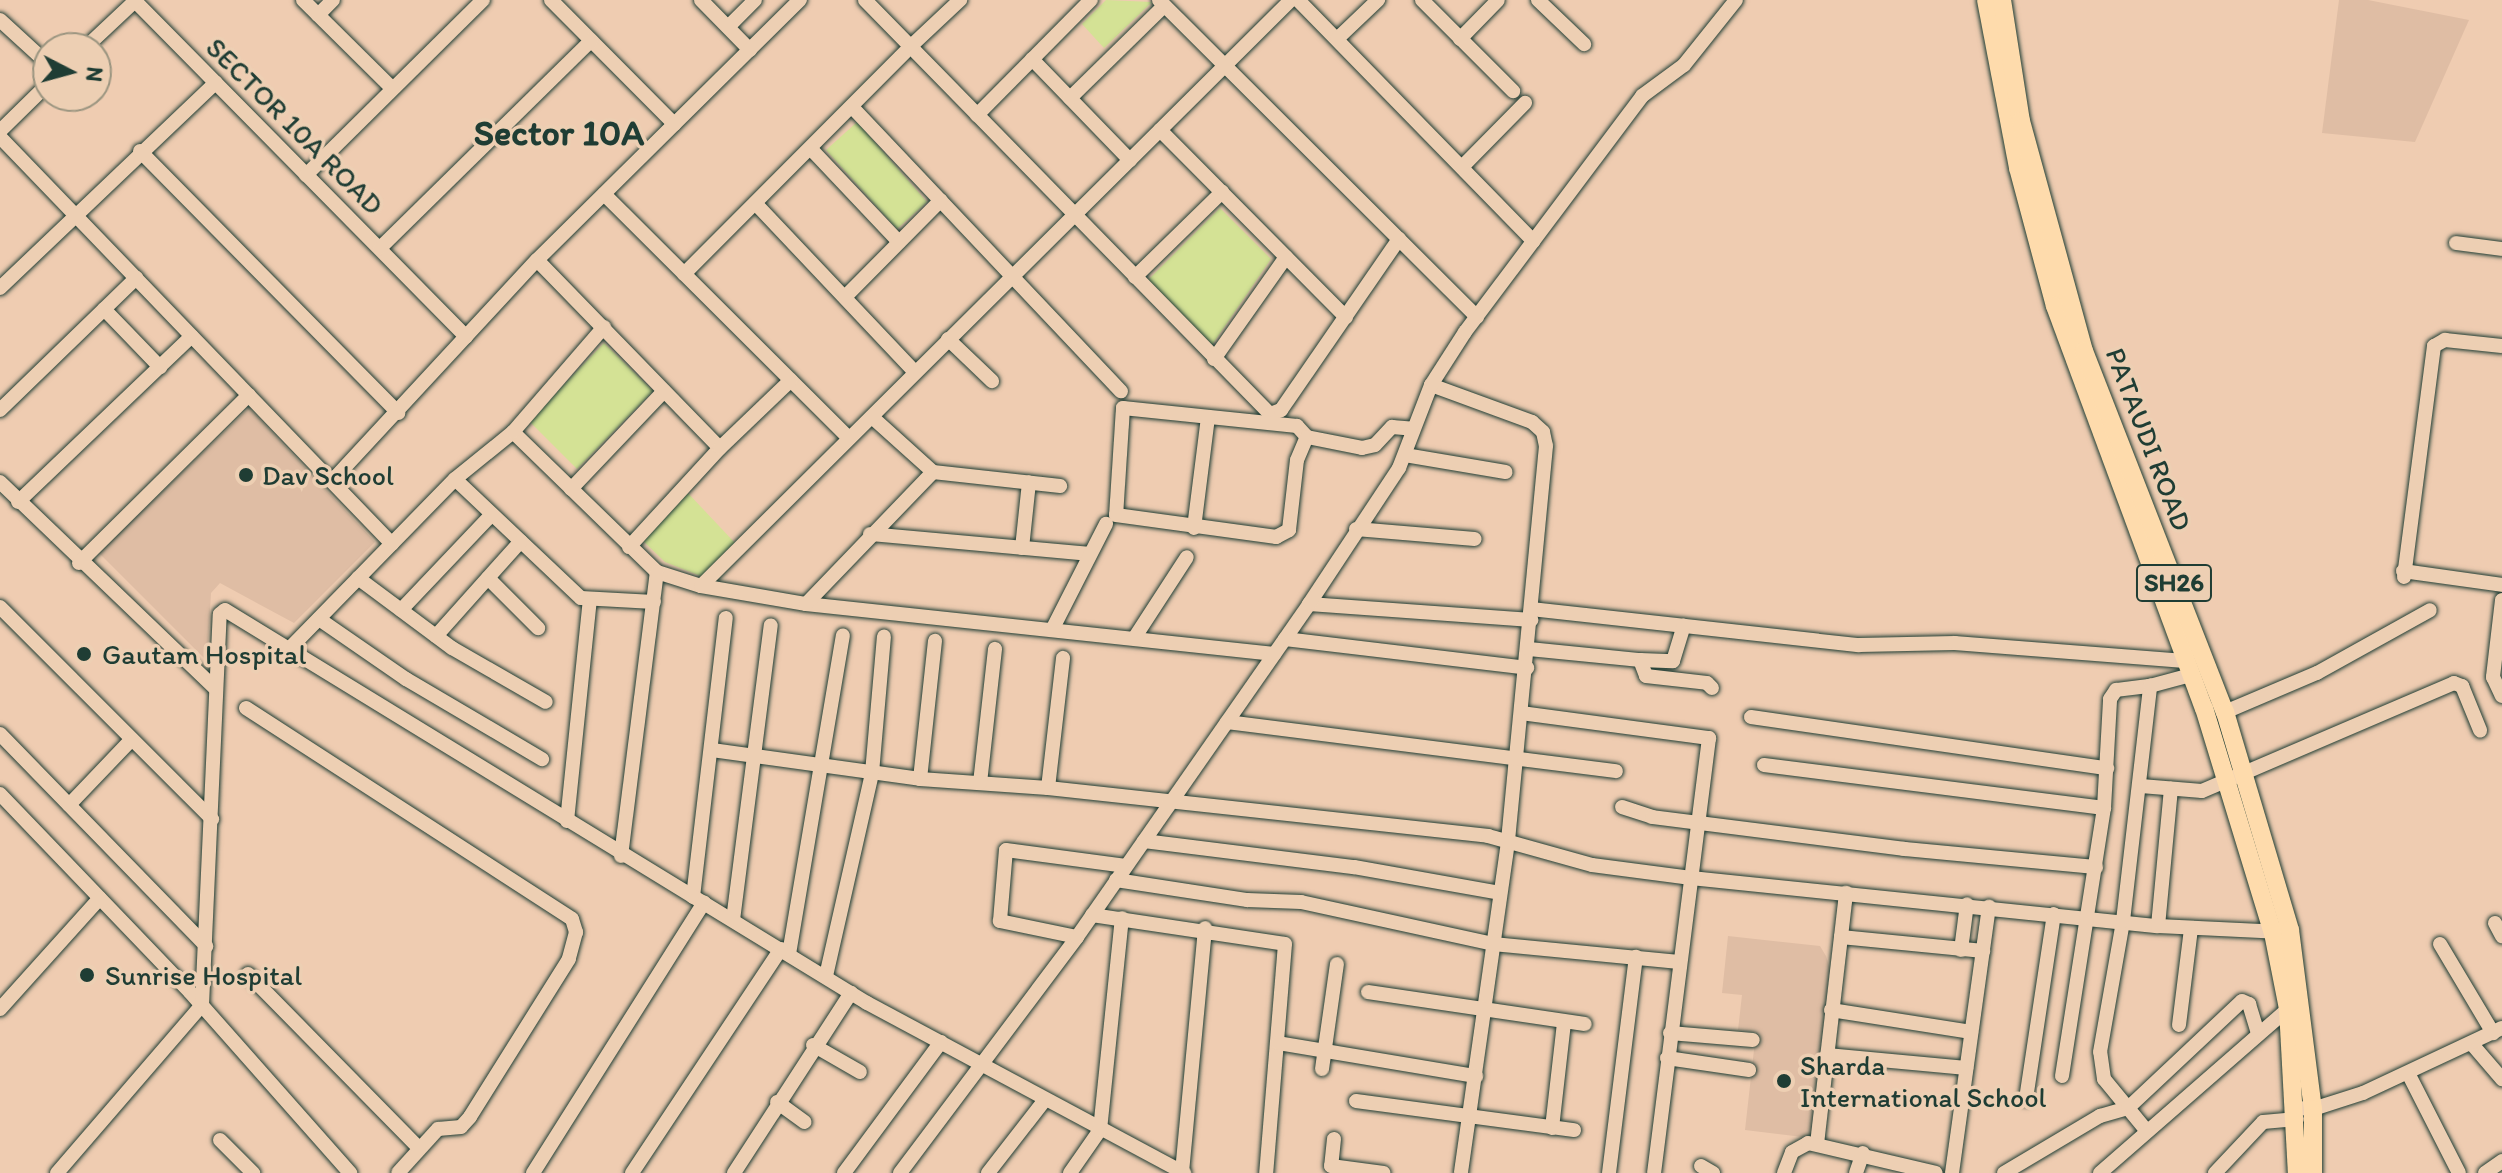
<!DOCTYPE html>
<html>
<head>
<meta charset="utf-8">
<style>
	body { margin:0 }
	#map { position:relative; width:2502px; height:1173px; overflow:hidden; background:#efccb1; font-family:Itim,sans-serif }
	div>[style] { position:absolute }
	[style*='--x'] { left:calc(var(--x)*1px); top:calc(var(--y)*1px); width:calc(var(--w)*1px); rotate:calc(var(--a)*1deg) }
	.built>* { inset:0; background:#dfbda4 }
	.green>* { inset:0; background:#d4e295 }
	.roads { filter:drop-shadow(0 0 2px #1f3d34) drop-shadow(0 0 2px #1f3d34) }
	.minor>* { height:14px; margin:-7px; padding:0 7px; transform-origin:7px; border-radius:7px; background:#edcfb3 }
	.major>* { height:18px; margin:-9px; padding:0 9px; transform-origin:9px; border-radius:9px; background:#fedbac }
	.dots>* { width:22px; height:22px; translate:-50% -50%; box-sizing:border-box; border:4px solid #edcfb3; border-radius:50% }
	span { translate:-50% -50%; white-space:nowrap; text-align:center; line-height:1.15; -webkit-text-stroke:7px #edcfb3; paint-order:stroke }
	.shield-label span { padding:2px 6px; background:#edcfb3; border:2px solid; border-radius:6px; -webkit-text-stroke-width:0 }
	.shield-label { font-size:26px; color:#1f3d34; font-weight:700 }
	.street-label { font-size:28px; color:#1f3d34 }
	.poi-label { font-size:28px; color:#1f3d34 }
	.left { translate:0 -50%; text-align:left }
	.district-label { font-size:36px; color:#1f3d34; font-weight:700 }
	.north { position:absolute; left:32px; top:32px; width:80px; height:80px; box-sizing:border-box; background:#edcfb3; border:2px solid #9b9580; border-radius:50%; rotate:96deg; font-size:22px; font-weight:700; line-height:32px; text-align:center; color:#1f3d34 }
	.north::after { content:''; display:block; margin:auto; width:28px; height:36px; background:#1f3d34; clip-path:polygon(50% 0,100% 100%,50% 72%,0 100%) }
</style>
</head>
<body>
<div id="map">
	<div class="built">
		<div style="clip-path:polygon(2339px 0,2368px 0,2469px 20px,2415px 142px,2322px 133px)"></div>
		<div style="clip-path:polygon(249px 408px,375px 542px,294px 623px,220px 583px,211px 593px,207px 661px,99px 553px)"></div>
		<div style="clip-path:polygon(1728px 936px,1820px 946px,1826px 956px,1831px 972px,1811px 1138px,1745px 1130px,1756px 1032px,1738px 1030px,1742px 995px,1722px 993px)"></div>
	</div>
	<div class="green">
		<div style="clip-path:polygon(1106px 0,1152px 2px,1104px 48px,1082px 24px)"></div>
		<div style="clip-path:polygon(857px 122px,927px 202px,897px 229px,826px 150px)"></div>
		<div style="clip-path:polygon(1220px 208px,1271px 259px,1212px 345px,1148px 280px)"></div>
		<div style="clip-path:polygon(604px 343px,653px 391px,577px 469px,529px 421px)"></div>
		<div style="clip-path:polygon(686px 491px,736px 544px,703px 577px,665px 562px,639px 537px)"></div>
	</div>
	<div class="roads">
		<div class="minor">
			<div style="--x:134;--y:0;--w:473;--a:45.4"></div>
			<div style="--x:303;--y:0;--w:125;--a:44.7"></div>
			<div style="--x:551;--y:0;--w:175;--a:45.2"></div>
			<div style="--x:701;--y:0;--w:70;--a:45.6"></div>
			<div style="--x:865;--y:0;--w:579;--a:45.63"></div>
			<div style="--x:1270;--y:414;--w:12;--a:-20"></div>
			<div style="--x:1281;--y:410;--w:208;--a:-55.4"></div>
			<div style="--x:1159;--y:0;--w:449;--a:44.9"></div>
			<div style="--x:1298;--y:0;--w:337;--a:45.7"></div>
			<div style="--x:1422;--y:0;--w:129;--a:45"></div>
			<div style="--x:1538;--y:0;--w:64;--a:43.7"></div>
			<div style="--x:318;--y:15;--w:21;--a:-45"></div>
			<div style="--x:0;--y:20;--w:65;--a:42.5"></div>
			<div style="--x:728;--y:27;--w:38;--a:-45"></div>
			<div style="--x:1337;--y:39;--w:57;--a:-43.6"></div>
			<div style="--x:1460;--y:39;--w:54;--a:-45.7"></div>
			<div style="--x:910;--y:47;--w:69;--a:-43.2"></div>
			<div style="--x:85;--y:48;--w:69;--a:-43.2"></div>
			<div style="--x:1032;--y:59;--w:141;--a:45.9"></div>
			<div style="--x:1070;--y:98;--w:132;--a:-44.4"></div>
			<div style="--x:853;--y:108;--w:390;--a:46.6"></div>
			<div style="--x:977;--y:115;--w:162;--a:-45.3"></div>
			<div style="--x:1160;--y:130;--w:264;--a:45.2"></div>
			<div style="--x:0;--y:131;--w:67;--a:-44.4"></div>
			<div style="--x:0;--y:137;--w:565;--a:46.08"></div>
			<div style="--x:811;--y:149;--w:128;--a:46.6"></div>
			<div style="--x:140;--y:151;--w:368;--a:45.4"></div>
			<div style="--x:1462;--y:167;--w:90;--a:-45.5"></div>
			<div style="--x:306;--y:175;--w:249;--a:-44.7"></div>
			<div style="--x:604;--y:194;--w:346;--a:44.9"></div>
			<div style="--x:756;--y:204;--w:231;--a:46.6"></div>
			<div style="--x:2456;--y:243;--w:46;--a:7.4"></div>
			<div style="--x:380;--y:248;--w:296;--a:-44.5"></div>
			<div style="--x:537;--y:260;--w:262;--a:45.8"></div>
			<div style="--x:684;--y:274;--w:313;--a:-45.1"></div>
			<div style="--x:1135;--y:277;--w:122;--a:-44.3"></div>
			<div style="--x:0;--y:288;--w:298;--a:-43.6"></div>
			<div style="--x:845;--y:297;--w:136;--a:-45.3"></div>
			<div style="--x:104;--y:309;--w:81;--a:46"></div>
			<div style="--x:948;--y:339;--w:61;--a:43.7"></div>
			<div style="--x:1214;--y:359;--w:125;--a:-54.8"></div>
			<div style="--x:1431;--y:385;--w:108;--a:20.1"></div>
			<div style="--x:1532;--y:422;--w:15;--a:42"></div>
			<div style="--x:1543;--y:432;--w:14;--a:78"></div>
			<div style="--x:1546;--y:446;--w:398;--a:95.5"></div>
			<div style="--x:1508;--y:842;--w:334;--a:98.1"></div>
			<div style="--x:0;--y:410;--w:190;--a:-44.1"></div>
			<div style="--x:872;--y:417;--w:82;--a:42"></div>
			<div style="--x:933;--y:472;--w:128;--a:6.3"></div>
			<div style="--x:513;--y:432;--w:201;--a:44.2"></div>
			<div style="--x:657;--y:572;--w:46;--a:17.7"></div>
			<div style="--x:701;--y:586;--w:107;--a:9.7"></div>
			<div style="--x:806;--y:604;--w:471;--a:6.1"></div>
			<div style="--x:1307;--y:437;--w:15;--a:-132"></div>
			<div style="--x:1297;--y:426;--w:175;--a:-174.1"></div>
			<div style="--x:1123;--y:408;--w:107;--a:93.7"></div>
			<div style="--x:1116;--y:515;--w:162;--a:7.8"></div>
			<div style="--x:1276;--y:537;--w:15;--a:-28"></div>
			<div style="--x:1289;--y:530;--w:70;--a:-83.5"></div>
			<div style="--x:1297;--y:460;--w:25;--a:-67"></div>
			<div style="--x:1307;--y:437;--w:56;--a:11.3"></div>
			<div style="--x:1362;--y:448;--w:13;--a:-13"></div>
			<div style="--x:1375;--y:445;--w:25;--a:-47"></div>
			<div style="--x:1392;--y:427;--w:21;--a:5"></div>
			<div style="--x:1405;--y:455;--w:102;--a:9.6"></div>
			<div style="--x:455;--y:479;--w:173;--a:43.4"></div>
			<div style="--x:581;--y:598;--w:73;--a:3.1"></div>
			<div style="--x:332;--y:481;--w:301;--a:-47.2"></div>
			<div style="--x:537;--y:260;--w:370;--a:-44.7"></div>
			<div style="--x:0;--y:482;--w:299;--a:43.8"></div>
			<div style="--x:571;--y:489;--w:135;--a:-46.5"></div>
			<div style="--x:18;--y:502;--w:240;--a:-43.7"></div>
			<div style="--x:1194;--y:528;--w:112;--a:-82.8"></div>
			<div style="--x:1356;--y:529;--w:119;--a:4.8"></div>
			<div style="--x:870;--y:534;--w:220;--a:5.2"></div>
			<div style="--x:629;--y:547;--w:134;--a:-47.4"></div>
			<div style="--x:720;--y:448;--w:98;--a:-43.8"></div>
			<div style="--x:1022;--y:548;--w:66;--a:-83.9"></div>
			<div style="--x:79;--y:563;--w:239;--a:-44.7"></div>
			<div style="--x:2403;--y:571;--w:100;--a:8"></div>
			<div style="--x:2404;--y:577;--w:233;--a:-82.6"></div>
			<div style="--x:2434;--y:346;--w:13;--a:-29"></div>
			<div style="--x:2445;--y:340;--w:57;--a:6"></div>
			<div style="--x:358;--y:578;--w:117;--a:36.7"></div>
			<div style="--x:452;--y:648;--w:108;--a:29.9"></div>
			<div style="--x:488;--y:578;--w:71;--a:45"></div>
			<div style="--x:701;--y:586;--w:832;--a:-44.81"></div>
			<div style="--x:2502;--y:600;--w:78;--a:96.7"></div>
			<div style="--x:2493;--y:677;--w:21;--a:65"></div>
			<div style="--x:806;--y:604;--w:183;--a:-46.1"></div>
			<div style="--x:1309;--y:604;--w:223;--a:4.1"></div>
			<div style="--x:0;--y:607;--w:300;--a:45"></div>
			<div style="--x:1531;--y:609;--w:330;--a:6.3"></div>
			<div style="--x:1859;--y:645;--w:96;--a:-1.2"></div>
			<div style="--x:1955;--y:643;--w:230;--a:4.5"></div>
			<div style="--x:401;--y:610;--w:132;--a:-46.5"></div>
			<div style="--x:319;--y:619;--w:106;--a:34.6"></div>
			<div style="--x:406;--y:679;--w:158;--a:30.5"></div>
			<div style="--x:1053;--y:628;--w:117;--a:-63"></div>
			<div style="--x:436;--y:636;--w:127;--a:-48.2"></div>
			<div style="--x:1135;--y:637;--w:95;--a:-57"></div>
			<div style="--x:1285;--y:639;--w:244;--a:6.8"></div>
			<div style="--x:292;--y:646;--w:233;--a:-45.7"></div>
			<div style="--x:455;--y:479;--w:75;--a:-39"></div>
			<div style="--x:513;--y:432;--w:139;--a:-49.1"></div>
			<div style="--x:1529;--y:649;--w:112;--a:5.7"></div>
			<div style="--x:1640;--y:660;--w:17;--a:69"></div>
			<div style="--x:1646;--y:676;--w:61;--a:6.5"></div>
			<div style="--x:1707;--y:683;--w:7;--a:45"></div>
			<div style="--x:1640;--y:660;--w:33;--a:2"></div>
			<div style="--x:1673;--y:661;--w:37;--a:-73"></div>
			<div style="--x:246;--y:708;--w:388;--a:32.9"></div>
			<div style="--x:572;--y:919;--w:14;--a:73"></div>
			<div style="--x:576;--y:932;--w:28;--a:105"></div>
			<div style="--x:569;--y:959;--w:186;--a:122.1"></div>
			<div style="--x:470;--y:1117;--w:13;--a:132"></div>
			<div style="--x:461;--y:1127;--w:23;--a:175"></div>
			<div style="--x:438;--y:1129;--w:59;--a:132.3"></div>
			<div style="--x:2225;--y:712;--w:100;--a:-23"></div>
			<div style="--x:2317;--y:673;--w:129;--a:-29.1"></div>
			<div style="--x:1521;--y:713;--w:190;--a:7.6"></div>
			<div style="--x:1709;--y:738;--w:438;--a:97.2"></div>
			<div style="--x:1751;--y:717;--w:360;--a:8.2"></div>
			<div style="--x:1227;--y:722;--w:392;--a:7.2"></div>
			<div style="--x:0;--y:734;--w:296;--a:45.8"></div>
			<div style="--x:712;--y:750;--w:210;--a:7.9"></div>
			<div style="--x:920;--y:779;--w:128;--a:4"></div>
			<div style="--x:1048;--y:788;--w:443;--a:6.2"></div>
			<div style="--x:1488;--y:836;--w:108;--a:15.6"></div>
			<div style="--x:1592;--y:865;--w:100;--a:7.5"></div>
			<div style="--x:1691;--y:878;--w:469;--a:5.9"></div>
			<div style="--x:2158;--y:926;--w:124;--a:2.8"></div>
			<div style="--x:1764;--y:765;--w:343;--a:7.2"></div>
			<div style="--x:920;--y:779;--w:139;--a:-83.8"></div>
			<div style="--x:980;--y:783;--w:135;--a:-83.6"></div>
			<div style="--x:2141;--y:786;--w:61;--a:4.7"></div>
			<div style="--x:2202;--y:791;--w:274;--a:-23.2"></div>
			<div style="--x:2454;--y:683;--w:9;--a:21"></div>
			<div style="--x:2462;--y:686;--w:48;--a:67.8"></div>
			<div style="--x:1048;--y:788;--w:131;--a:-83.4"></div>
			<div style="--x:0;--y:794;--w:274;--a:46.2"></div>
			<div style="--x:190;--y:992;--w:242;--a:48.5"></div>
			<div style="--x:69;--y:805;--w:91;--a:-46.3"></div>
			<div style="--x:1622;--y:807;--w:32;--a:18"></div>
			<div style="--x:1652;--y:817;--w:254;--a:7.2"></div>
			<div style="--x:1904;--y:849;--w:193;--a:5.4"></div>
			<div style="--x:567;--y:821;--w:222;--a:-84.1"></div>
			<div style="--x:1144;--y:841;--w:212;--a:7.1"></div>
			<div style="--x:1354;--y:867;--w:148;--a:10.1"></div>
			<div style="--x:621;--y:856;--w:286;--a:-82.8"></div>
			<div style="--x:1116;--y:880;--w:133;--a:8.7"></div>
			<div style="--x:1247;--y:900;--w:54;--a:2.1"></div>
			<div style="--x:1301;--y:902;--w:197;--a:12.3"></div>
			<div style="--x:1493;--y:944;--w:187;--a:5.5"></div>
			<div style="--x:693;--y:897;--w:281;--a:-83.3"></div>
			<div style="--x:1092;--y:915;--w:195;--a:8.5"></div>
			<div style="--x:1285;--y:944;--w:230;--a:94.7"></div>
			<div style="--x:733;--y:920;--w:297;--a:-82.7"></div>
			<div style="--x:2495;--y:923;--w:15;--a:62"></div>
			<div style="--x:2158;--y:926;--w:138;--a:-84.6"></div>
			<div style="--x:1077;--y:937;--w:79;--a:-168.3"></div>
			<div style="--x:1000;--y:921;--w:71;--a:-85.2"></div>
			<div style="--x:1006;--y:850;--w:121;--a:7.6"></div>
			<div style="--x:1841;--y:937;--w:143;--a:5.6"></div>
			<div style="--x:2440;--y:944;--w:104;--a:59.2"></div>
			<div style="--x:1961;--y:950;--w:46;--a:-82.6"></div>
			<div style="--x:789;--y:954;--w:323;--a:-80.4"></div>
			<div style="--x:248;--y:974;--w:244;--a:45.5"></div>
			<div style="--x:826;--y:976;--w:208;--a:-77.2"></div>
			<div style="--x:872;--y:773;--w:137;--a:-85"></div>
			<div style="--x:1368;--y:992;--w:219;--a:8.4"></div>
			<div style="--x:0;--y:1009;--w:149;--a:-48"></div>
			<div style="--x:1831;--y:1010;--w:142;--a:8.9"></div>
			<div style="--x:2179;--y:1025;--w:97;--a:-82.9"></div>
			<div style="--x:1670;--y:1033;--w:83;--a:4.8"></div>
			<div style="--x:1278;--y:1043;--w:201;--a:9.5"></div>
			<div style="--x:2471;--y:1043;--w:48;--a:49.3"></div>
			<div style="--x:813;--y:1045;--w:54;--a:29.9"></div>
			<div style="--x:1827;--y:1055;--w:140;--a:5.3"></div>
			<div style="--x:1667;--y:1058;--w:83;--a:8.3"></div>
			<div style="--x:1322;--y:1069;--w:106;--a:-81.9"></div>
			<div style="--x:2408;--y:1073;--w:112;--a:63"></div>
			<div style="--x:2062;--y:1076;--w:271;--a:-81.1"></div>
			<div style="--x:2104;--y:808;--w:109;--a:-86.8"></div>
			<div style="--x:2110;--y:699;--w:11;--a:-56"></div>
			<div style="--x:2116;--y:690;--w:34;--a:-7"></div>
			<div style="--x:2026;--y:1099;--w:187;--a:-81.4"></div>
			<div style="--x:1356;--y:1101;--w:220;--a:7.6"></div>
			<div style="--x:777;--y:1102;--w:34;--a:36"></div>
			<div style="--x:2296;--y:1108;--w:17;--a:3"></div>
			<div style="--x:2313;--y:1109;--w:52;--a:-17.7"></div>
			<div style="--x:2363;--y:1093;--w:153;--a:-25.1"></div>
			<div style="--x:1552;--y:1128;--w:107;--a:-83.5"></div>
			<div style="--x:2146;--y:1130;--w:66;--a:-129.5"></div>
			<div style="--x:2104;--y:1079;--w:27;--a:-98"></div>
			<div style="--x:2100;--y:1052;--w:133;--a:-80"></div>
			<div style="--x:2123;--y:921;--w:237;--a:-83.4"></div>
			<div style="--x:2150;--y:686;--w:42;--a:-15"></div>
			<div style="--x:1334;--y:1139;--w:27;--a:96"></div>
			<div style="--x:1331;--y:1166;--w:53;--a:7.5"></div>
			<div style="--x:220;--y:1140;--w:47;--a:45"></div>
			<div style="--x:1817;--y:1144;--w:253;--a:-83.4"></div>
			<div style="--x:1701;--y:1166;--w:14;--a:30"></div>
			<div style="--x:1182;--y:1172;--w:245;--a:-84.6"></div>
			<div style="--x:57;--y:1173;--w:222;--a:-49.2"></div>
			<div style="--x:202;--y:1005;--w:391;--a:-87.4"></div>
			<div style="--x:220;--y:614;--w:6;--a:-39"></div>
			<div style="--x:225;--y:610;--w:753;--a:31.47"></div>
			<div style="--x:867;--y:1003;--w:360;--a:28.2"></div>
			<div style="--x:533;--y:1173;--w:320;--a:-57.7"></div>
			<div style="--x:632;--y:1173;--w:269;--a:-56.4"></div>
			<div style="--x:734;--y:1173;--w:215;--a:-57"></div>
			<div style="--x:844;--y:1173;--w:163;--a:-53.5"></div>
			<div style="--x:900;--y:1173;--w:295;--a:-53.1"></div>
			<div style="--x:1077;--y:937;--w:406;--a:-55.1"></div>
			<div style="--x:1309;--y:604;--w:163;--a:-56.5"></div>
			<div style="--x:1399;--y:468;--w:89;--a:-68.9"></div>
			<div style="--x:1431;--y:385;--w:63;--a:-57.3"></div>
			<div style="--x:1465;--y:332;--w:295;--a:-53.1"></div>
			<div style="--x:1642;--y:96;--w:52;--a:-36.4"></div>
			<div style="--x:1684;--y:65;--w:83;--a:-51.3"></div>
			<div style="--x:988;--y:1173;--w:91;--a:-52.1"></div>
			<div style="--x:1070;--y:1173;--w:52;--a:-55.1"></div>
			<div style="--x:1100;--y:1130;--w:213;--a:-84.1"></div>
			<div style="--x:1609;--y:1173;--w:218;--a:-82.9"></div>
			<div style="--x:1784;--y:1173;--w:22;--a:-69"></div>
			<div style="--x:1792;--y:1152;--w:18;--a:-29"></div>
			<div style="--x:1808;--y:1143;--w:131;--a:13.2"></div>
			<div style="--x:1856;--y:1173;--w:21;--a:-71"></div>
			<div style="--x:1952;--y:1173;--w:269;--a:-82.1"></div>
			<div style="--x:2004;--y:1173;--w:112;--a:-30.7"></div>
			<div style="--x:2100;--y:1116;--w:29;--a:-16"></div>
			<div style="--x:2128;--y:1108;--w:156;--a:-43.2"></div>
			<div style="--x:2242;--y:1001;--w:8;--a:23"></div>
			<div style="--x:2249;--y:1004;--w:31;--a:73"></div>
			<div style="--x:2100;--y:1173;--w:249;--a:-41.1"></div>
			<div style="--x:2215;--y:1173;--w:70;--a:-46.7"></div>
			<div style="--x:2263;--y:1122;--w:34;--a:-5"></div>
			<div style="--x:2485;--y:1173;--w:21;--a:-35"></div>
		</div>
		<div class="major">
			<div style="--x:1986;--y:0;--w:171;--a:79.2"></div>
			<div style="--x:2018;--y:168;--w:143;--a:75"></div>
			<div style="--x:2055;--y:306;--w:429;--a:69.7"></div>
			<div style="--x:2204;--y:708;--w:235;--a:73"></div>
			<div style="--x:2273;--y:933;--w:77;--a:78.8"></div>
			<div style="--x:2288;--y:1009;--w:164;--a:86.9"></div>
			<div style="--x:2002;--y:0;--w:122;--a:81.1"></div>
			<div style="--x:2021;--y:121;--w:238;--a:74.7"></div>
			<div style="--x:2084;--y:351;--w:388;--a:68.7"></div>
			<div style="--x:2225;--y:712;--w:227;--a:73.4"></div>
			<div style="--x:2290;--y:930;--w:180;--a:82.7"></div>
			<div style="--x:2313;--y:1109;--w:64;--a:90"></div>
		</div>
	</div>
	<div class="dots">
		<div style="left:246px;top:475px;background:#1f3d34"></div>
		<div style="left:84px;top:654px;background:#1f3d34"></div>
		<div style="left:87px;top:975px;background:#1f3d34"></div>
		<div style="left:1784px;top:1081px;background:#1f3d34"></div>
	</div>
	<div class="shield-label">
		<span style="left:2174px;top:583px">SH26</span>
	</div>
	<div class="street-label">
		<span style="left:295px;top:126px;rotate:45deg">SECTOR 10A ROAD</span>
		<span style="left:2149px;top:439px;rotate:69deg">PATAUDI ROAD</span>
	</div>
	<div class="poi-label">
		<span class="left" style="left:262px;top:475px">Dav School</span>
		<span class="left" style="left:102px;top:654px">Gautam Hospital</span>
		<span class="left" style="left:105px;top:975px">Sunrise Hospital</span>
		<span class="left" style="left:1800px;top:1081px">Sharda<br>International School</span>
	</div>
	<div class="district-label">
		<span style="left:559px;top:133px">Sector 10A</span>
	</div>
	<div class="north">N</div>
</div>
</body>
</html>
